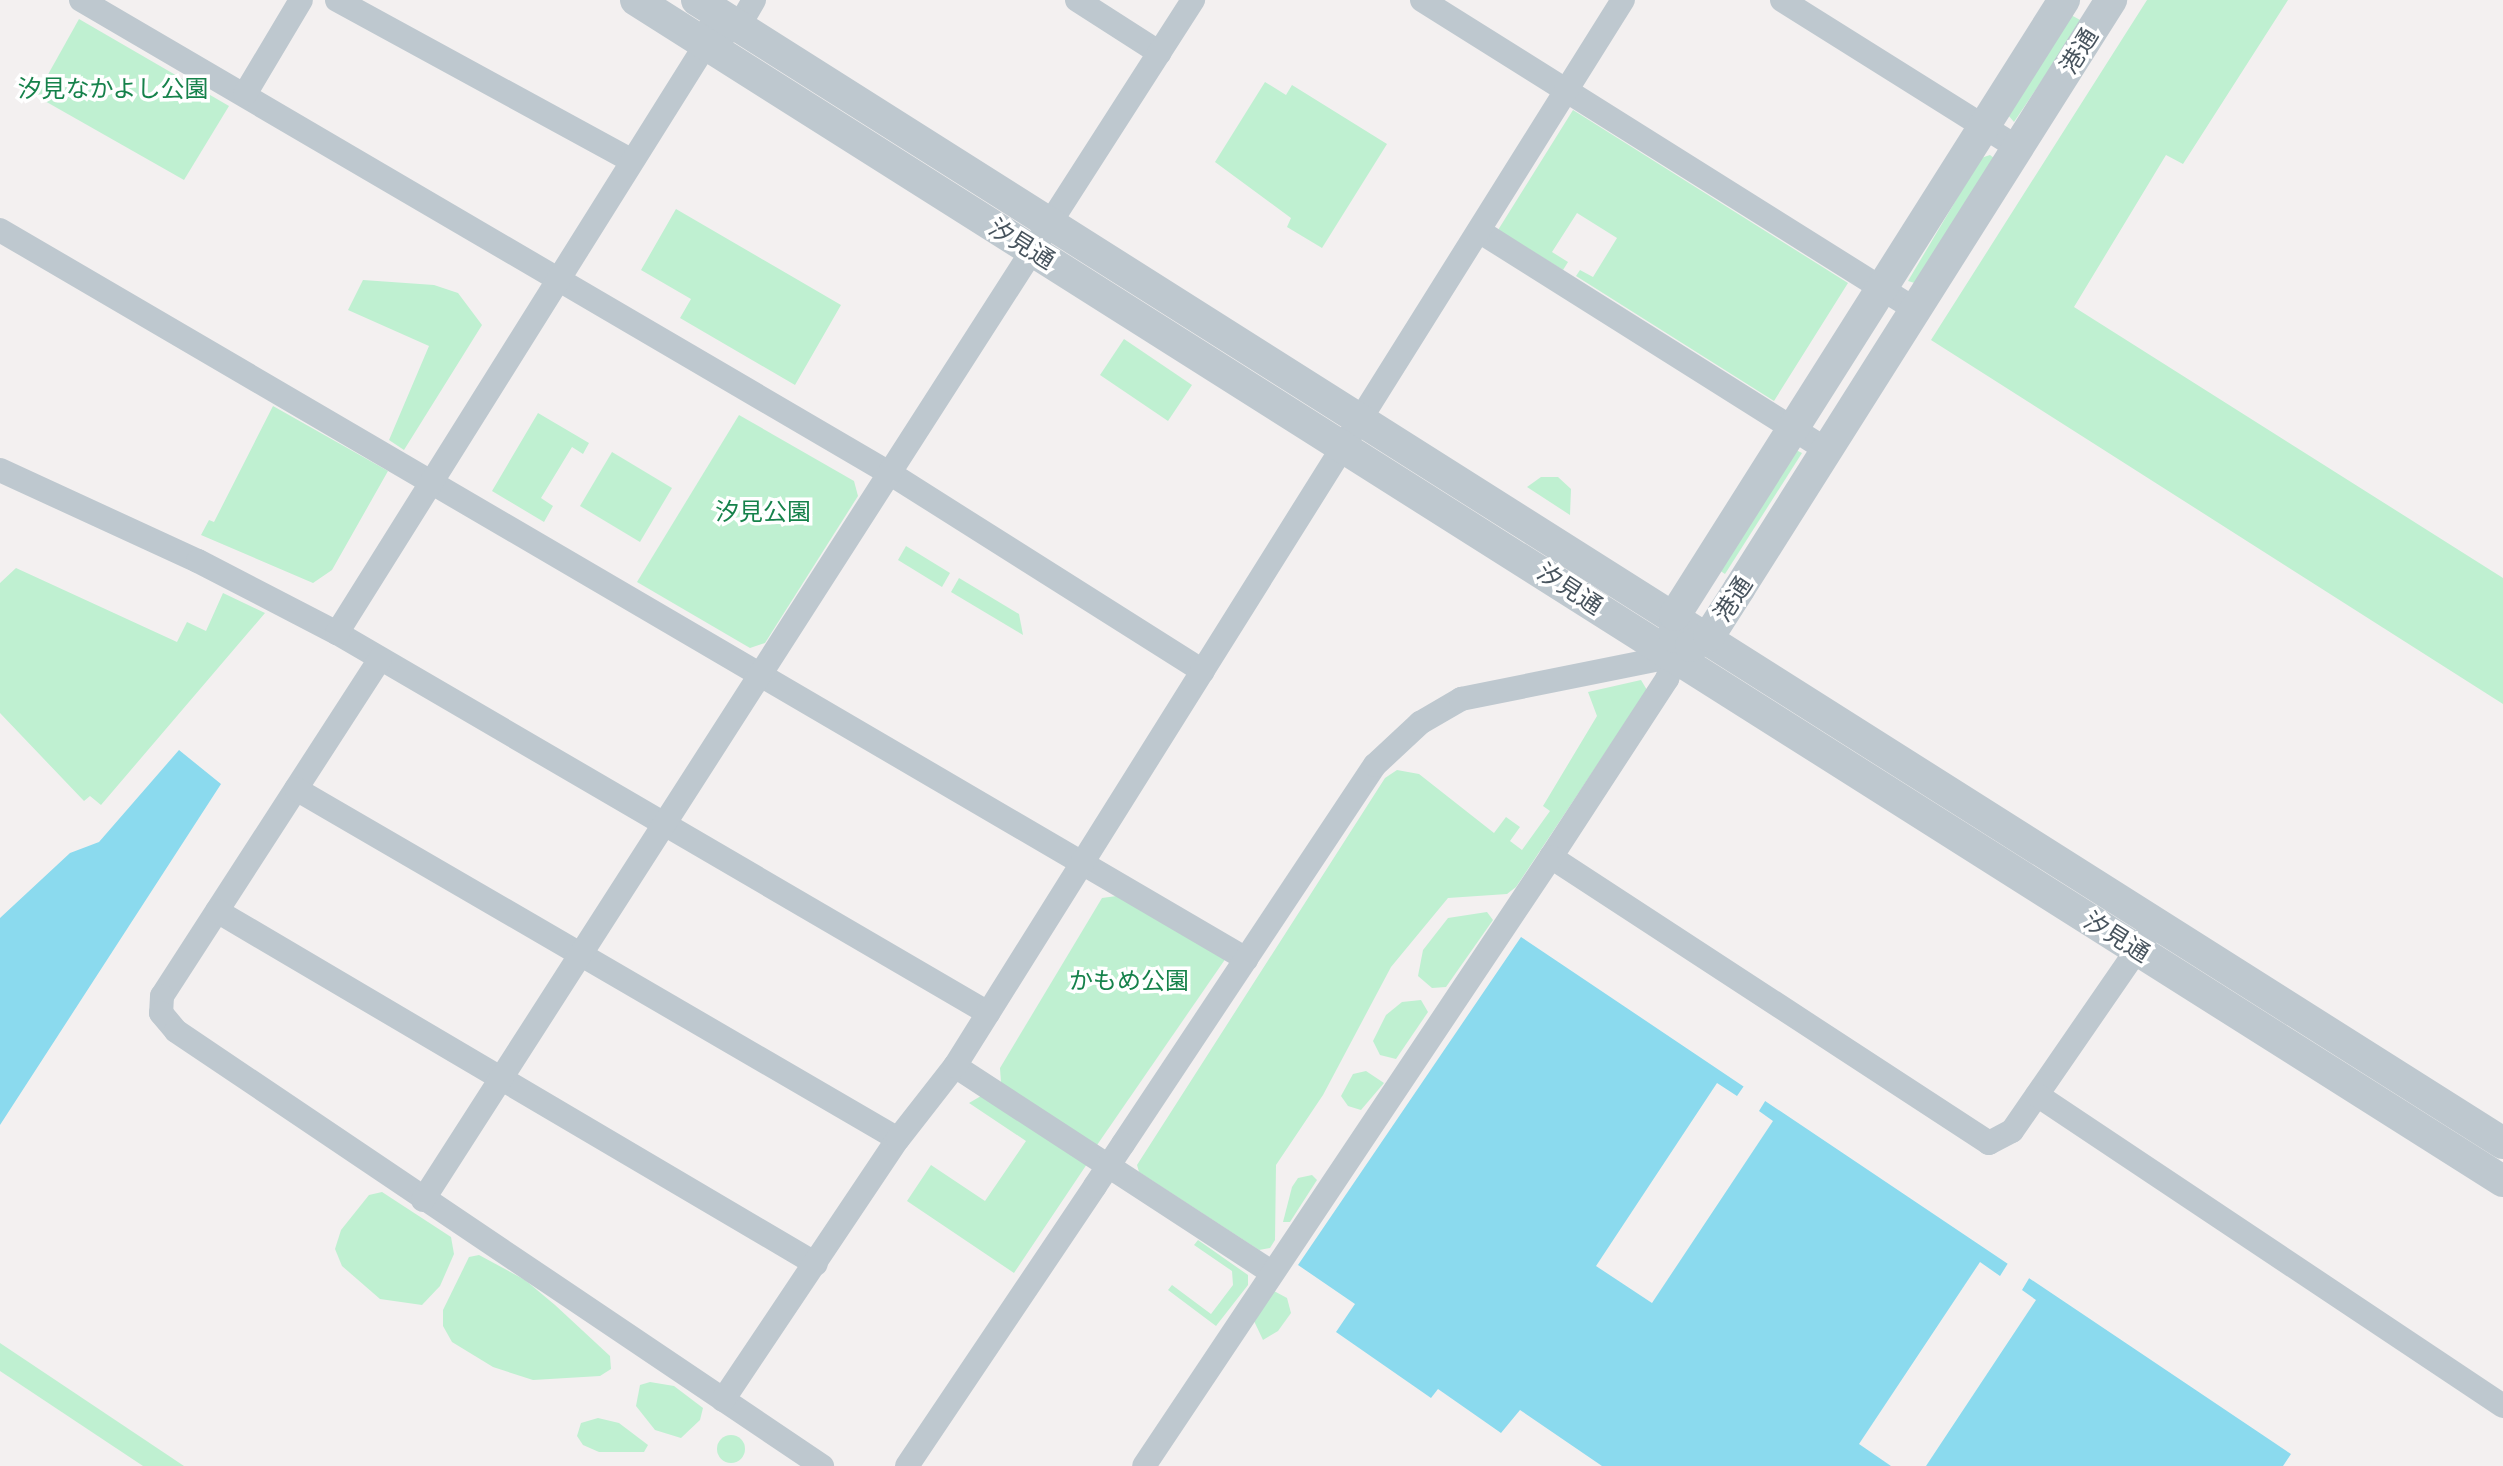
<!DOCTYPE html>
<html>
<head>
<meta charset="utf-8">
<style>
	body { margin:0 }
	#map { position:relative; width:2503px; height:1466px; overflow:hidden; background:#f3f0f0; font-family:Jost,"Noto Sans JP",sans-serif }
	div>[style] { position:absolute }
	[style*='--x'] { left:calc(var(--x)*1px); top:calc(var(--y)*1px); width:calc(var(--w)*1px); rotate:calc(var(--a)*1deg) }
	.green>* { inset:0; background:#bff0d1 }
	.round { border-radius:50% }
	.water>* { inset:0; background:#8bdaee }
	.pier>* { inset:0; background:#f3f0f0 }
	.minor>* { height:24px; margin:-12px; padding:0 12px; transform-origin:12px; border-radius:12px; background:#bec8cf }
	.tertiary>* { height:32px; margin:-16px; padding:0 16px; transform-origin:16px; border-radius:16px; background:#bec8cf }
	.minor-bridge>* { height:24px; margin:-12px; padding:0 12px; transform-origin:12px; border-radius:12px; background:#bec8cf }
	span { translate:-50% -50%; white-space:nowrap; text-align:center; line-height:1.15; -webkit-text-stroke:7px #fff; paint-order:stroke }
	.street-label { font-size:24px; color:#48545e }
	.park-label { font-size:24px; color:#16824b }
</style>
</head>
<body>
<div id="map">
	<div class="green">
		<div style="clip-path:polygon(2147px 0,2288px 0,2183px 164px,2166px 155px,2074px 307px,2503px 578px,2503px 704px,1931px 340px)"></div>
		<div style="clip-path:polygon(2071px 15px,2082px 21px,2014px 122px,2008px 115px)"></div>
		<div style="clip-path:polygon(79px 19px,229px 106px,184px 180px,36px 96px)"></div>
		<div style="clip-path:polygon(1265px 82px,1286px 95px,1292px 85px,1387px 144px,1322px 248px,1287px 227px,1291px 218px,1215px 162px)"></div>
		<div style="clip-path:polygon(1573px 110px,1848px 283px,1774px 401px,1576px 276px,1580px 270px,1593px 277px,1617px 238px,1577px 213px,1552px 252px,1568px 262px,1563px 270px,1498px 230px)"></div>
		<div style="clip-path:polygon(1990px 155px,1994px 158px,1918px 284px,1908px 281px,1981px 158px)"></div>
		<div style="clip-path:polygon(676px 209px,841px 305px,795px 385px,680px 318px,691px 299px,641px 270px)"></div>
		<div style="clip-path:polygon(363px 280px,434px 285px,458px 293px,482px 325px,404px 450px,389px 440px,429px 346px,348px 310px)"></div>
		<div style="clip-path:polygon(1124px 339px,1192px 385px,1168px 421px,1100px 375px)"></div>
		<div style="clip-path:polygon(273px 406px,388px 471px,332px 570px,313px 583px,201px 535px,209px 520px,214px 522px)"></div>
		<div style="clip-path:polygon(538px 413px,589px 443px,583px 454px,572px 447px,541px 498px,553px 506px,544px 522px,492px 491px)"></div>
		<div style="clip-path:polygon(739px 415px,854px 481px,858px 496px,765px 643px,750px 648px,637px 582px)"></div>
		<div style="clip-path:polygon(1796px 450px,1802px 453px,1725px 574px,1719px 570px)"></div>
		<div style="clip-path:polygon(612px 452px,672px 488px,640px 542px,580px 506px)"></div>
		<div style="clip-path:polygon(1541px 477px,1558px 477px,1571px 489px,1570px 515px,1527px 487px)"></div>
		<div style="clip-path:polygon(906px 546px,950px 573px,942px 587px,898px 560px)"></div>
		<div style="clip-path:polygon(16px 568px,177px 642px,187px 622px,206px 631px,223px 593px,265px 613px,101px 805px,90px 796px,84px 801px,0 713px,0 583px)"></div>
		<div style="clip-path:polygon(959px 578px,1019px 614px,1023px 635px,951px 592px)"></div>
		<div style="clip-path:polygon(1641px 680px,1647px 690px,1516px 887px,1507px 894px,1448px 898px,1391px 967px,1323px 1095px,1276px 1165px,1275px 1240px,1270px 1248px,1259px 1250px,1139px 1172px,1137px 1165px,1385px 778px,1397px 770px,1419px 774px,1494px 833px,1506px 817px,1520px 827px,1510px 841px,1522px 850px,1550px 811px,1543px 806px,1597px 716px,1588px 692px)"></div>
		<div style="clip-path:polygon(1124px 895px,1226px 958px,1095px 1148px,1001px 1083px,1000px 1068px,1102px 898px)"></div>
		<div style="clip-path:polygon(1487px 912px,1493px 920px,1446px 987px,1432px 988px,1418px 976px,1423px 950px,1448px 918px)"></div>
		<div style="clip-path:polygon(1421px 1000px,1428px 1012px,1396px 1059px,1380px 1055px,1373px 1041px,1386px 1015px,1402px 1002px)"></div>
		<div style="clip-path:polygon(1366px 1071px,1384px 1083px,1361px 1110px,1348px 1106px,1341px 1096px,1353px 1074px)"></div>
		<div style="clip-path:polygon(981px 1096px,1087px 1164px,1014px 1273px,907px 1201px,931px 1165px,985px 1201px,1026px 1141px,969px 1103px)"></div>
		<div style="clip-path:polygon(1312px 1175px,1317px 1180px,1290px 1222px,1283px 1222px,1292px 1187px,1298px 1178px)"></div>
		<div style="clip-path:polygon(382px 1192px,451px 1237px,454px 1254px,440px 1286px,422px 1305px,380px 1299px,342px 1266px,335px 1249px,341px 1230px,369px 1195px)"></div>
		<div style="clip-path:polygon(1198px 1240px,1248px 1275px,1248px 1285px,1216px 1326px,1168px 1290px,1172px 1285px,1211px 1314px,1233px 1285px,1232px 1271px,1194px 1245px)"></div>
		<div style="clip-path:polygon(479px 1255px,525px 1280px,555px 1305px,610px 1356px,611px 1369px,600px 1376px,533px 1380px,493px 1367px,452px 1342px,443px 1326px,443px 1310px,469px 1257px)"></div>
		<div style="clip-path:polygon(1274px 1291px,1287px 1298px,1291px 1313px,1278px 1331px,1263px 1340px,1254px 1321px)"></div>
		<div style="clip-path:polygon(0 1343px,184px 1466px,143px 1466px,0 1371px)"></div>
		<div style="clip-path:polygon(650px 1382px,674px 1386px,703px 1408px,700px 1420px,681px 1438px,655px 1430px,636px 1406px,640px 1385px)"></div>
		<div style="clip-path:polygon(598px 1418px,619px 1423px,648px 1445px,644px 1452px,599px 1452px,583px 1445px,577px 1436px,581px 1423px)"></div>
		<div class="round" style="left:717px;top:1435px;width:28px;height:28px"></div>
	</div>
	<div class="water">
		<div style="clip-path:polygon(179px 750px,221px 784px,0 1125px,0 918px,70px 853px,99px 842px)"></div>
		<div style="clip-path:polygon(1521px 937px,2291px 1454px,2283px 1466px,1602px 1466px,1520px 1410px,1501px 1433px,1438px 1389px,1431px 1398px,1336px 1332px,1355px 1304px,1298px 1265px)"></div>
	</div>
	<div class="pier">
		<div style="clip-path:polygon(1717px 1083px,1737px 1096px,1746px 1083px,1767px 1098px,1759px 1111px,1773px 1121px,1652px 1303px,1596px 1266px)"></div>
		<div style="clip-path:polygon(2010px 1260px,2031px 1275px,2022px 1290px,2036px 1300px,1926px 1466px,1891px 1466px,1859px 1444px,1980px 1262px,2000px 1276px)"></div>
	</div>
	<div class="minor">
		<div style="--x:81;--y:0;--w:938;--a:30.34"></div>
		<div style="--x:891;--y:474;--w:369;--a:32.3"></div>
		<div style="--x:337;--y:0;--w:336;--a:28.6"></div>
		<div style="--x:1077;--y:0;--w:98;--a:32.6"></div>
		<div style="--x:1422;--y:0;--w:583;--a:32.11"></div>
		<div style="--x:1782;--y:0;--w:279;--a:32.1"></div>
		<div style="--x:726;--y:33;--w:15;--a:-28"></div>
		<div style="--x:739;--y:26;--w:30;--a:-60"></div>
		<div style="--x:245;--y:94;--w:109;--a:-59.2"></div>
		<div style="--x:0;--y:230;--w:1444;--a:30.33"></div>
		<div style="--x:1479;--y:231;--w:411;--a:32.2"></div>
		<div style="--x:0;--y:470;--w:218;--a:24.7"></div>
		<div style="--x:198;--y:561;--w:157;--a:27.4"></div>
		<div style="--x:337;--y:633;--w:754;--a:30.27"></div>
		<div style="--x:337;--y:633;--w:695;--a:-57.93"></div>
		<div style="--x:706;--y:44;--w:14;--a:-82"></div>
		<div style="--x:380;--y:659;--w:401;--a:122.9"></div>
		<div style="--x:162;--y:996;--w:17;--a:93"></div>
		<div style="--x:161;--y:1013;--w:23;--a:50"></div>
		<div style="--x:176;--y:1031;--w:779;--a:33.96"></div>
		<div style="--x:296;--y:789;--w:696;--a:30.17"></div>
		<div style="--x:1551;--y:857;--w:523;--a:33.14"></div>
		<div style="--x:1989;--y:1143;--w:26;--a:-28"></div>
		<div style="--x:2012;--y:1131;--w:236;--a:-55.4"></div>
		<div style="--x:217;--y:911;--w:695;--a:30.51"></div>
		<div style="--x:955;--y:1066;--w:377;--a:33.1"></div>
		<div style="--x:2037;--y:1095;--w:560;--a:33.72"></div>
		<div style="--x:1123;--y:1144;--w:455;--a:-56.4"></div>
		<div style="--x:1375;--y:765;--w:62;--a:-43"></div>
		<div style="--x:1420;--y:723;--w:48;--a:-30.3"></div>
		<div style="--x:1461;--y:699;--w:218;--a:-11.4"></div>
		<div style="--x:1675;--y:656;--w:24;--a:109"></div>
		<div style="--x:1667;--y:679;--w:212;--a:123.1"></div>
		<div style="--x:1551;--y:857;--w:732;--a:123.76"></div>
		<div style="--x:423;--y:1200;--w:1426;--a:-57.31"></div>
		<div style="--x:723;--y:1400;--w:314;--a:-56.2"></div>
		<div style="--x:898;--y:1139;--w:93;--a:-52"></div>
		<div style="--x:955;--y:1066;--w:1258;--a:-57.93"></div>
		<div style="--x:907;--y:1466;--w:337;--a:-56.1"></div>
	</div>
	<div class="tertiary">
		<div style="--x:636;--y:0;--w:2209;--a:32.32"></div>
		<div style="--x:697;--y:0;--w:2137;--a:32.33"></div>
		<div style="--x:1675;--y:637;--w:22;--a:-90"></div>
		<div style="--x:1675;--y:615;--w:728;--a:-57.69"></div>
		<div style="--x:1691;--y:646;--w:21;--a:-29"></div>
		<div style="--x:1709;--y:636;--w:56;--a:-57.4"></div>
		<div style="--x:1739;--y:589;--w:697;--a:-57.72"></div>
	</div>
	<div class="minor-bridge">
		<div style="--x:1095;--y:1186;--w:50;--a:-56.3"></div>
	</div>
	<div class="street-label">
		<span style="left:2079px;top:51px;rotate:-58deg">港通</span>
		<span style="left:1022px;top:244px;rotate:32deg">汐見通</span>
		<span style="left:1570px;top:589px;rotate:33deg">汐見通</span>
		<span style="left:1733px;top:599px;rotate:-57deg">港通</span>
		<span style="left:2117px;top:937px;rotate:32deg">汐見通</span>
	</div>
	<div class="park-label">
		<span style="left:113px;top:89px">汐見なかよし公園</span>
		<span style="left:763px;top:512px">汐見公園</span>
		<span style="left:1129px;top:981px">かもめ公園</span>
	</div>
</div>
</body>
</html>
